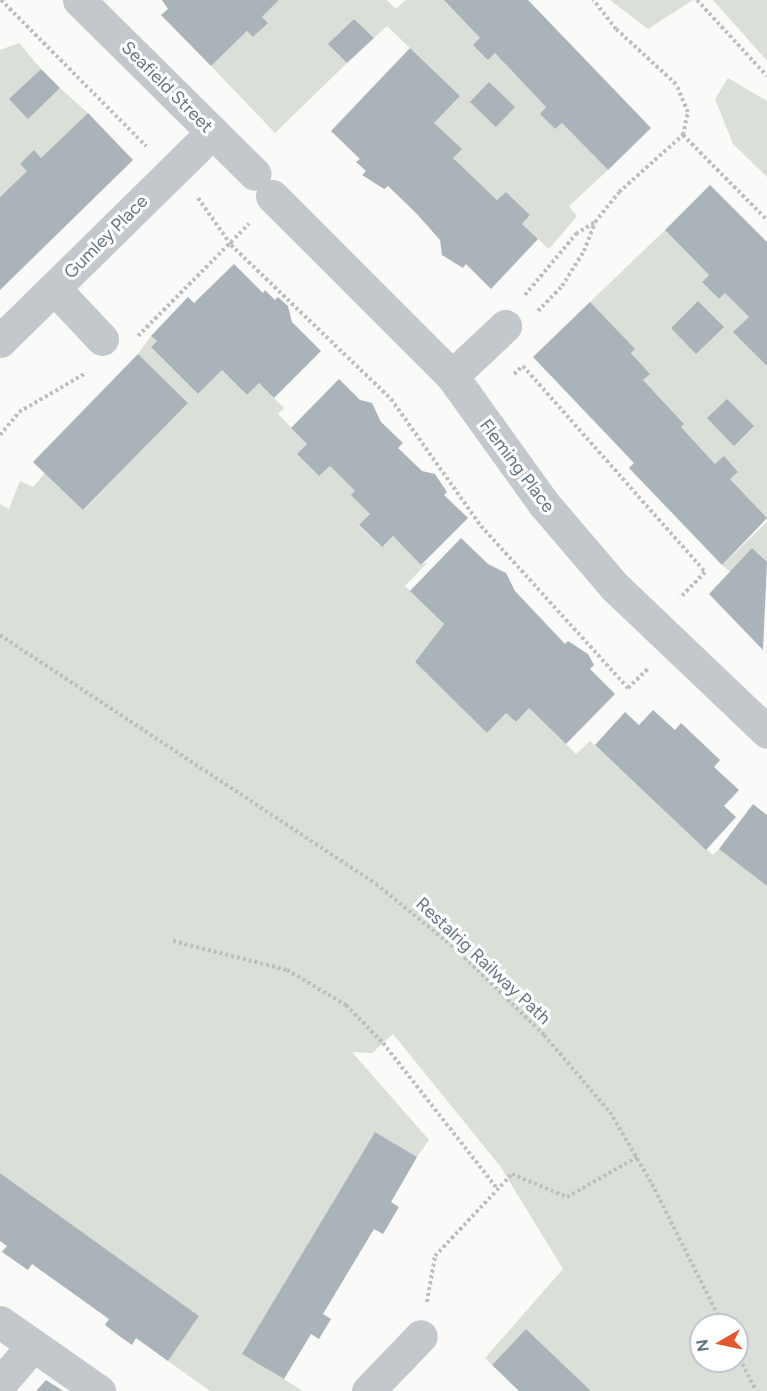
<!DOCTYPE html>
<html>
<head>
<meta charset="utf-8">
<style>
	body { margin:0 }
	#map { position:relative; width:767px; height:1391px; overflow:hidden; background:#fafaf8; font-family:Figtree,sans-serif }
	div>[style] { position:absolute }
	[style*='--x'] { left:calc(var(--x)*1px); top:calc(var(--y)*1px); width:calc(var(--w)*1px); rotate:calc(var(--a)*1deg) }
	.green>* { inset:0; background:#dadfd7 }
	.building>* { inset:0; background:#aab3b9 }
	.path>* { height:4px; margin-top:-2px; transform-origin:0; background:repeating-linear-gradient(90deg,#bbbfc2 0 3px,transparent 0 6px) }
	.minor>* { height:33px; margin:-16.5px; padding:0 16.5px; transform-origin:16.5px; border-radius:16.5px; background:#c3c8cc }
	span { translate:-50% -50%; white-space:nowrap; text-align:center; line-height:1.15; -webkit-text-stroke:6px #fff; paint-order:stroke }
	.street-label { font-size:18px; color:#657683 }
	.north { position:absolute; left:689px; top:1313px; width:60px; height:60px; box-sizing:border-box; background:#fff; border:2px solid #c1c8cd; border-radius:50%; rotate:261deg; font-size:16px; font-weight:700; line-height:24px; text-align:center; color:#657683 }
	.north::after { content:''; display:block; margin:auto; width:21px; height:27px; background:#e4572e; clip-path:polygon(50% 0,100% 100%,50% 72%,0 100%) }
</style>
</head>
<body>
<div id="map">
	<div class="green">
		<div style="clip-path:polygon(279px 0,387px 0,396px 9px,406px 0,444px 0,480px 38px,488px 60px,495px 53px,546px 107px,540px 114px,555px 129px,562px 123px,608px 170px,569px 206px,577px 216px,549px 249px,522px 224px,530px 215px,506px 192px,497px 200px,453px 158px,461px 149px,434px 123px,460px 96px,387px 26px,374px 38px,354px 19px,329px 44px,347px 63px,275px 133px,211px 66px,247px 31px,253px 37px,267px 23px,262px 17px)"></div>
		<div style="clip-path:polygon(610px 0,693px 0,648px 29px)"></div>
		<div style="clip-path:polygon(713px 0,767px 0,767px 61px)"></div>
		<div style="clip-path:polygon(19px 43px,41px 69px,10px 99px,28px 118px,60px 88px,88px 113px,41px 158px,34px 150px,27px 171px,0 197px,0 50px)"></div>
		<div style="clip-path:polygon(728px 78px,767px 101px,767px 177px,733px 144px,715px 99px)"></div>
		<div style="clip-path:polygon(665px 230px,709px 275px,702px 282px,719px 299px,725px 293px,749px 317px,734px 332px,767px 366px,767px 518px,730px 479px,738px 472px,715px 464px,681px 427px,684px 424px,643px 380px,649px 374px,590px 302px)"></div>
		<div style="clip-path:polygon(evenodd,151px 336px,157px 341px,151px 347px,198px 394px,222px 370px,247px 395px,259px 383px,284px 408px,278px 414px,307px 444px,298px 454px,319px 476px,330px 466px,355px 491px,370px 514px,359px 526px,381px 547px,393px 536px,421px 565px,428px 562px,405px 586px,444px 624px,415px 662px,487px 733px,506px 713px,516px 722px,529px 708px,576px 754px,590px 741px,713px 855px,719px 849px,767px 886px,767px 1391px,591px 1391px,526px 1329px,492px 1365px,485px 1358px,563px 1269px,500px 1166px,393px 1034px,372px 1053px,352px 1052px,429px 1140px,417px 1157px,375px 1132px,243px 1354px,303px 1391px,210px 1391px,168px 1361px,199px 1316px,0 1173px,0 504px,9px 509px,20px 481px,33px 487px,45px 473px,84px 510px,188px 403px,138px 354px,151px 336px,701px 1325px,737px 1325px,737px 1361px,701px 1361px,701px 1325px)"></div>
		<div style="clip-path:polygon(767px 522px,767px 562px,752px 548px,730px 572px,722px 565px)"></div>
	</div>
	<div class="building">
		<div style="clip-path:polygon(279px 0,262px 17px,268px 23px,253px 37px,247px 31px,211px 66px,161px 15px,168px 9px,162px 0)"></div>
		<div style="clip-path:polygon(444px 0,528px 0,651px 128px,608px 170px,562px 123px,555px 129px,540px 114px,546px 107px,495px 53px,488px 60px,473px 45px,480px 38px)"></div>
		<div style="clip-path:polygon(354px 19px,374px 38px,347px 63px,328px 44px)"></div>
		<div style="clip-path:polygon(410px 48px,460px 96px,434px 123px,462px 149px,453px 158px,497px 200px,506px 192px,530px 215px,522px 224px,538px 239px,491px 289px,466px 264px,463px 268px,442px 255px,440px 240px,416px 213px,388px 186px,384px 189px,362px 175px,366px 171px,356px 162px,360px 159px,331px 131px)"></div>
		<div style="clip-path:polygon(41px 69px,60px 88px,28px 119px,9px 99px)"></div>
		<div style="clip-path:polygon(489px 82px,515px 107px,496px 127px,470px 102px)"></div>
		<div style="clip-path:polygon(88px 113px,133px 160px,0 290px,0 197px,27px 171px,20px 164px,34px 150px,41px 158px)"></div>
		<div style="clip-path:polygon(710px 185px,767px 242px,767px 366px,733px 332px,749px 317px,725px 293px,719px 299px,702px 282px,709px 275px,665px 230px)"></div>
		<div style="clip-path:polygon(234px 264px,263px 293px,265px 290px,275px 300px,278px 297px,288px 306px,292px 322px,321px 351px,274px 398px,259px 383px,247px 395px,222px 370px,198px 394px,151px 347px,157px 341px,151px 336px,188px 297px,194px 303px)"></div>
		<div style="clip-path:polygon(698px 301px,724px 327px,696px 354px,671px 328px)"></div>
		<div style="clip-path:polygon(590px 302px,635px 349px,631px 353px,650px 374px,643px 380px,684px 424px,681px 427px,715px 464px,724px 456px,738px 472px,730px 479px,767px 518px,722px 565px,629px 468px,634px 463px,533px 357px)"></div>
		<div style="clip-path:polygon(138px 354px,188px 403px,83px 510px,33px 462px)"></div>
		<div style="clip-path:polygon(339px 379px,360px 400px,372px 403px,381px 422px,403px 443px,398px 448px,422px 471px,435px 474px,447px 492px,444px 495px,468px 518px,421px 565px,393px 536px,382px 547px,359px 525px,370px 514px,351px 495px,355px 491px,330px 466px,319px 476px,297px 454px,307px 444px,291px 428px)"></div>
		<div style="clip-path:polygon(727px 399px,754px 426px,734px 446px,707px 418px)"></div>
		<div style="clip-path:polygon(461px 538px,488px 564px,506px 573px,515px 591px,565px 644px,568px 641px,588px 654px,594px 665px,590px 669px,615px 694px,566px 744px,529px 708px,516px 722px,506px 713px,487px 733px,415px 662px,444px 624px,410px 591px)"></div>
		<div style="clip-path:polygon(752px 548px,767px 562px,763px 650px,709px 594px)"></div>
		<div style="clip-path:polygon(653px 710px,675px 730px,681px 723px,720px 760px,714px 767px,739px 790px,724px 806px,736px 817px,706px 850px,595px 745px,625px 712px,639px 725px)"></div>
		<div style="clip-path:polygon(753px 804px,767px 815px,767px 886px,719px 849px)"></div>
		<div style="clip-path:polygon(375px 1132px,417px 1157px,391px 1202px,399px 1207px,383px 1234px,374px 1229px,323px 1314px,331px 1319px,319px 1339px,311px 1334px,284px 1379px,242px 1354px)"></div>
		<div style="clip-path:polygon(0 1173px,199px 1316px,168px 1361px,136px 1338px,132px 1345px,118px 1335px,105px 1325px,109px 1319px,32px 1264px,28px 1270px,2px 1252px,7px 1246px,0 1241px)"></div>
		<div style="clip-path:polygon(526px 1329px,591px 1391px,519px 1391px,492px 1365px)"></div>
		<div style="clip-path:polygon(46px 1380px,63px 1391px,36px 1391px)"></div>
	</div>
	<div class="path">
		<div style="--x:1;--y:0;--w:206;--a:45.2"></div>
		<div style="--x:697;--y:0;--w:103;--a:47.4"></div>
		<div style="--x:683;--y:135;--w:120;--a:45.3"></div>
		<div style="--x:198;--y:198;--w:57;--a:54.9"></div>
		<div style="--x:231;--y:245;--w:222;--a:43.9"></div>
		<div style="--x:391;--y:399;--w:156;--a:54.7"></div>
		<div style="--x:481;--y:526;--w:219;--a:47.8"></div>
		<div style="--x:628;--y:688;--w:28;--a:-44"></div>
		<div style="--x:525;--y:295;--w:80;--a:-50.1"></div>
		<div style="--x:576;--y:234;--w:22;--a:-32"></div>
		<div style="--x:538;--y:311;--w:35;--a:-46"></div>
		<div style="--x:562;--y:286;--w:41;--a:-57.8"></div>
		<div style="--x:584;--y:251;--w:31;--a:-69"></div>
		<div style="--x:595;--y:222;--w:38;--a:-51"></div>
		<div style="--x:619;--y:192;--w:86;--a:-41.7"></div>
		<div style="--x:683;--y:135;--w:24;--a:-78"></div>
		<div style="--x:688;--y:112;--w:30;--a:-113"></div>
		<div style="--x:676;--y:84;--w:81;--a:-137.5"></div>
		<div style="--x:616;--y:29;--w:37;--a:-128"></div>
		<div style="--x:138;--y:336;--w:158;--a:-45.3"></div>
		<div style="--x:514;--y:374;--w:12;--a:-42"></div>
		<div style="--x:523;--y:366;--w:275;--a:48.5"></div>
		<div style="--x:705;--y:572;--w:36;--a:134"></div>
		<div style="--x:0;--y:435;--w:30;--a:-50"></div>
		<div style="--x:19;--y:412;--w:78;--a:-30.2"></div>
		<div style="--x:0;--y:635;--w:451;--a:33.5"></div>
		<div style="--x:376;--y:884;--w:103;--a:39.1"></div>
		<div style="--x:456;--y:949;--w:123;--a:44.3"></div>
		<div style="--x:544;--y:1035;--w:101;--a:49.4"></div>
		<div style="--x:610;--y:1112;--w:83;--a:59.7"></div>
		<div style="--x:652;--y:1184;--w:158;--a:63.3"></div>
		<div style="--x:173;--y:941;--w:118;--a:14.3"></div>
		<div style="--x:287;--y:970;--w:69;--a:30.7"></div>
		<div style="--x:346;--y:1005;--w:53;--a:45.8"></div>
		<div style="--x:383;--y:1043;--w:183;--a:51.9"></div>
		<div style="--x:427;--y:1302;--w:47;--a:-80.1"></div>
		<div style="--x:435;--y:1256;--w:112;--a:-46.8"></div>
		<div style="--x:512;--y:1174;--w:60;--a:22.7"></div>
		<div style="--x:567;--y:1197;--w:81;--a:-29.7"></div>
		<div style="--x:737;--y:1353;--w:42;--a:63.4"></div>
	</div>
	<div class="minor">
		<div style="--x:79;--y:0;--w:247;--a:44.7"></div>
		<div style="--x:272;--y:196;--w:255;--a:45"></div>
		<div style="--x:452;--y:376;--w:158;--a:54.3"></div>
		<div style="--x:544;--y:504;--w:109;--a:49.5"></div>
		<div style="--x:615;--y:587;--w:210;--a:43.6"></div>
		<div style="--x:54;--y:288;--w:70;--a:46.7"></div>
		<div style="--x:0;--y:341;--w:298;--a:-44.5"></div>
		<div style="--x:452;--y:376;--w:73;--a:-43.3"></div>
		<div style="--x:0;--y:1322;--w:121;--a:34.9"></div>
		<div style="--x:0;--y:1384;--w:51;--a:-49.8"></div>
		<div style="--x:368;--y:1391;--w:76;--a:-46.1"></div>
	</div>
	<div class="street-label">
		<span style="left:167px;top:87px;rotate:45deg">Seafield Street</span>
		<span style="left:106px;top:237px;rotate:-45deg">Gumley Place</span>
		<span style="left:517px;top:466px;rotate:53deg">Fleming Place</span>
		<span style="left:483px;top:961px;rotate:43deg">Restalrig Railway Path</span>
	</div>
	<div class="north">N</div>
</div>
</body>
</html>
